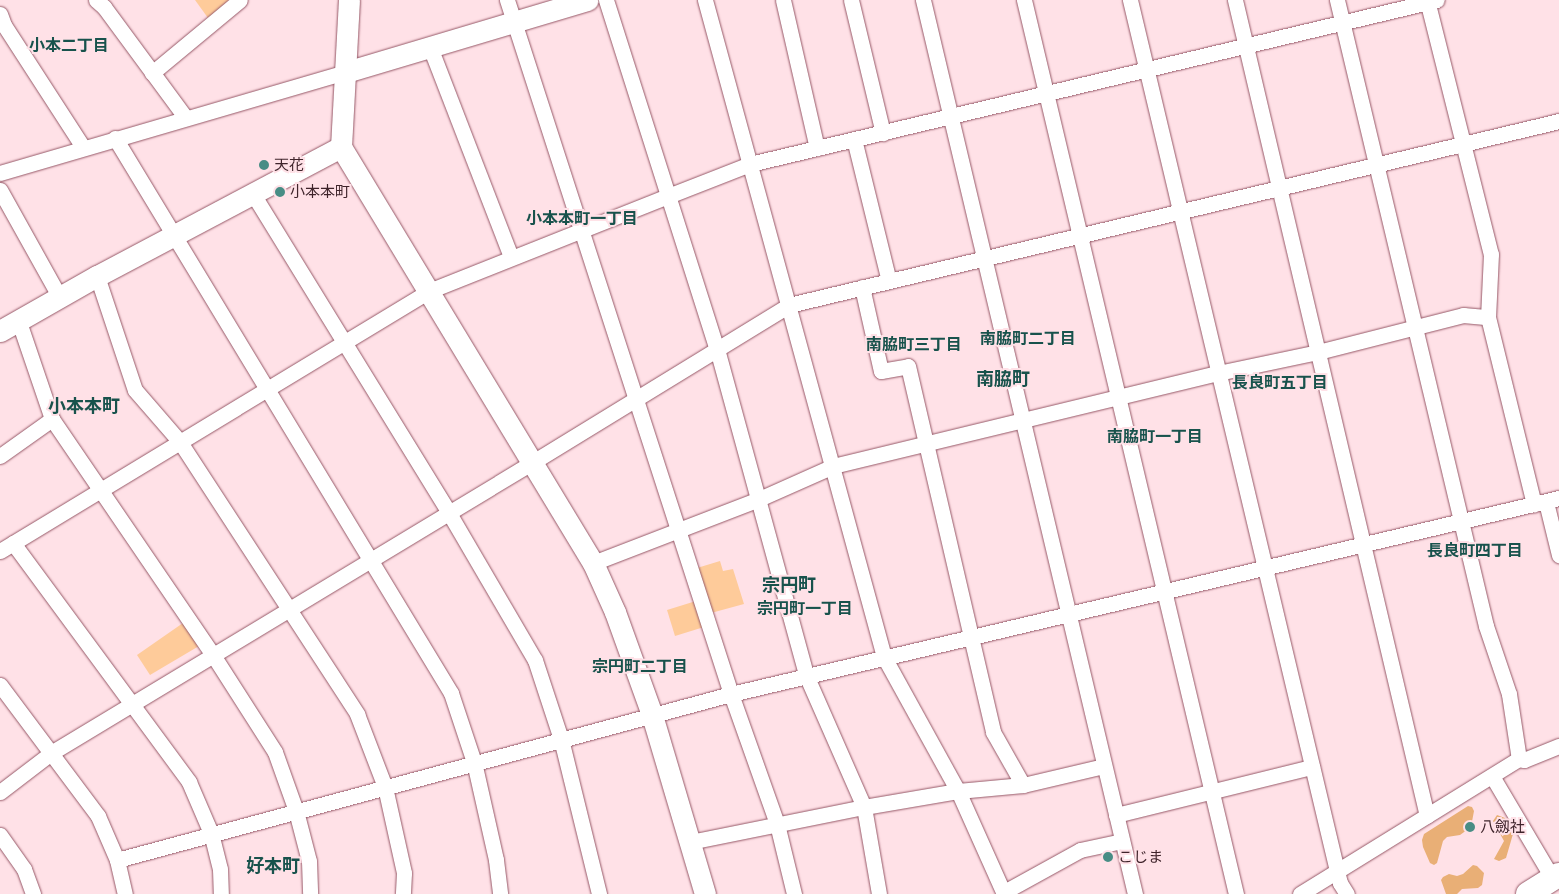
<!DOCTYPE html>
<html>
<head>
<meta charset="utf-8">
<style>
	body { margin:0 }
	#map { position:relative; width:1559px; height:894px; overflow:hidden; background:#ffe1e7; font-family:"PT Sans","Noto Sans JP",sans-serif }
	div>[style] { position:absolute }
	[style*='--x'] { left:calc(var(--x)*1px); top:calc(var(--y)*1px); width:calc(var(--w)*1px); rotate:calc(var(--a)*1deg) }
	.green>* { inset:0; background:#fecb9a }
	.forest>* { inset:0; background:#e9af76 }
	.roads { filter:drop-shadow(0 0 1px #965867) drop-shadow(0 0 1px #965867) }
	.street>* { height:15px; margin:-7.5px; padding:0 7.5px; transform-origin:7.5px; border-radius:7.5px; background:#fff }
	.secondary>* { height:21px; margin:-10.5px; padding:0 10.5px; transform-origin:10.5px; border-radius:10.5px; background:#fff }
	.primary>* { height:24px; margin:-12px; padding:0 12px; transform-origin:12px; border-radius:12px; background:#fff }
	.dots>* { width:14px; height:14px; translate:-50% -50%; box-sizing:border-box; border:2px solid #ffe1e7; border-radius:50% }
	span { translate:-50% -50%; white-space:nowrap; text-align:center; line-height:1.15; -webkit-text-stroke:4px #ffe1e7; paint-order:stroke }
	.poi-label { font-size:15px; color:#3f242b }
	.left { translate:0 -50%; text-align:left }
	.neighbourhood-label { font-size:16px; color:#18524c; font-weight:700 }
	.quarter-label { font-size:18px; color:#18524c; font-weight:700 }
</style>
</head>
<body>
<div id="map">
	<div class="green">
		<div style="clip-path:polygon(195px 0,229px 0,208px 18px)"></div>
		<div style="clip-path:polygon(720px 561px,723px 571px,733px 569px,744px 604px,711px 613px,697px 568px)"></div>
		<div style="clip-path:polygon(696px 601px,704px 627px,675px 636px,667px 610px)"></div>
		<div style="clip-path:polygon(183px 623px,199px 646px,150px 675px,137px 655px)"></div>
	</div>
	<div class="forest">
		<div style="clip-path:polygon(1468px 806px,1472px 807px,1474px 811px,1471px 827px,1460px 835px,1447px 837px,1443px 841px,1437px 863px,1434px 865px,1430px 863px,1423px 847px,1422px 840px,1424px 834px)"></div>
		<div style="clip-path:polygon(1497px 815px,1505px 818px,1513px 834px,1506px 858px,1499px 861px,1494px 859px,1504px 841px,1493px 821px)"></div>
		<div style="clip-path:polygon(1473px 865px,1477px 866px,1484px 873px,1482px 885px,1478px 888px,1462px 889px,1457px 894px,1446px 894px,1441px 880px,1443px 877px,1449px 874px,1457px 876px,1463px 874px)"></div>
	</div>
	<div class="roads">
		<div class="street">
			<div style="--x:96;--y:0;--w:11;--a:41"></div>
			<div style="--x:104;--y:7;--w:137;--a:53.6"></div>
			<div style="--x:507;--y:0;--w:729;--a:72.11"></div>
			<div style="--x:731;--y:694;--w:138;--a:70.5"></div>
			<div style="--x:777;--y:824;--w:72;--a:76.3"></div>
			<div style="--x:606;--y:0;--w:366;--a:72.4"></div>
			<div style="--x:717;--y:349;--w:338;--a:74.7"></div>
			<div style="--x:806;--y:675;--w:144;--a:66.3"></div>
			<div style="--x:864;--y:807;--w:88;--a:80.2"></div>
			<div style="--x:705;--y:0;--w:681;--a:74.76"></div>
			<div style="--x:884;--y:657;--w:153;--a:61.1"></div>
			<div style="--x:958;--y:791;--w:113;--a:65.9"></div>
			<div style="--x:783;--y:0;--w:152;--a:77.1"></div>
			<div style="--x:851;--y:0;--w:137;--a:76.5"></div>
			<div style="--x:923;--y:0;--w:919;--a:76.66"></div>
			<div style="--x:1024;--y:0;--w:919;--a:76.66"></div>
			<div style="--x:1130;--y:0;--w:895;--a:76.63"></div>
			<div style="--x:1337;--y:871;--w:12;--a:76"></div>
			<div style="--x:1340;--y:883;--w:13;--a:58"></div>
			<div style="--x:1235;--y:0;--w:838;--a:76.76"></div>
			<div style="--x:1337;--y:0;--w:643;--a:76.61"></div>
			<div style="--x:1486;--y:626;--w:72;--a:71.3"></div>
			<div style="--x:1509;--y:694;--w:66;--a:81.3"></div>
			<div style="--x:1427;--y:0;--w:262;--a:75.9"></div>
			<div style="--x:1491;--y:254;--w:63;--a:92.7"></div>
			<div style="--x:1488;--y:317;--w:193;--a:76.2"></div>
			<div style="--x:0;--y:14;--w:12;--a:70"></div>
			<div style="--x:4;--y:25;--w:145;--a:57.1"></div>
			<div style="--x:430;--y:47;--w:225;--a:68.9"></div>
			<div style="--x:152;--y:73;--w:114;--a:-39.7"></div>
			<div style="--x:115;--y:138;--w:649;--a:58.81"></div>
			<div style="--x:451;--y:693;--w:73;--a:71.6"></div>
			<div style="--x:474;--y:762;--w:100;--a:77.3"></div>
			<div style="--x:496;--y:860;--w:34;--a:83"></div>
			<div style="--x:854;--y:139;--w:146;--a:76.2"></div>
			<div style="--x:0;--y:173;--w:360;--a:-16.3"></div>
			<div style="--x:0;--y:190;--w:121;--a:60.9"></div>
			<div style="--x:253;--y:194;--w:374;--a:58.4"></div>
			<div style="--x:449;--y:513;--w:170;--a:59.7"></div>
			<div style="--x:535;--y:660;--w:83;--a:71.8"></div>
			<div style="--x:561;--y:739;--w:160;--a:76.2"></div>
			<div style="--x:97;--y:276;--w:120;--a:71.6"></div>
			<div style="--x:135;--y:390;--w:69;--a:49.1"></div>
			<div style="--x:180;--y:442;--w:325;--a:56.9"></div>
			<div style="--x:357;--y:714;--w:78;--a:69"></div>
			<div style="--x:385;--y:787;--w:88;--a:77.5"></div>
			<div style="--x:404;--y:873;--w:21;--a:93"></div>
			<div style="--x:862;--y:287;--w:86;--a:77.3"></div>
			<div style="--x:881;--y:371;--w:27;--a:-10"></div>
			<div style="--x:908;--y:366;--w:376;--a:76.9"></div>
			<div style="--x:993;--y:732;--w:61;--a:60.5"></div>
			<div style="--x:18;--y:319;--w:106;--a:71.2"></div>
			<div style="--x:52;--y:419;--w:286;--a:55.7"></div>
			<div style="--x:213;--y:655;--w:115;--a:57.4"></div>
			<div style="--x:275;--y:752;--w:63;--a:70.4"></div>
			<div style="--x:296;--y:811;--w:52;--a:75.4"></div>
			<div style="--x:309;--y:861;--w:33;--a:88"></div>
			<div style="--x:0;--y:456;--w:64;--a:-35.4"></div>
			<div style="--x:1546;--y:502;--w:55;--a:76.2"></div>
			<div style="--x:13;--y:543;--w:297;--a:53.6"></div>
			<div style="--x:189;--y:782;--w:56;--a:66.7"></div>
			<div style="--x:211;--y:833;--w:37;--a:76"></div>
			<div style="--x:220;--y:869;--w:25;--a:88"></div>
			<div style="--x:0;--y:551;--w:502;--a:-31.22"></div>
			<div style="--x:429;--y:291;--w:257;--a:-21.7"></div>
			<div style="--x:668;--y:196;--w:88;--a:-21.3"></div>
			<div style="--x:750;--y:164;--w:706;--a:-13.43"></div>
			<div style="--x:593;--y:563;--w:178;--a:-21.1"></div>
			<div style="--x:759;--y:499;--w:81;--a:-24"></div>
			<div style="--x:833;--y:466;--w:396;--a:-13.6"></div>
			<div style="--x:1218;--y:373;--w:102;--a:-11.9"></div>
			<div style="--x:1318;--y:352;--w:150;--a:-14.3"></div>
			<div style="--x:1463;--y:315;--w:25;--a:5"></div>
			<div style="--x:0;--y:685;--w:164;--a:53.2"></div>
			<div style="--x:98;--y:816;--w:48;--a:66.6"></div>
			<div style="--x:117;--y:860;--w:35;--a:77"></div>
			<div style="--x:1492;--y:776;--w:120;--a:59.4"></div>
			<div style="--x:0;--y:792;--w:64;--a:-37.4"></div>
			<div style="--x:51;--y:753;--w:563;--a:-31.12"></div>
			<div style="--x:533;--y:462;--w:300;--a:-31.5"></div>
			<div style="--x:789;--y:305;--w:792;--a:-13.44"></div>
			<div style="--x:1116;--y:815;--w:202;--a:-13.8"></div>
			<div style="--x:0;--y:835;--w:42;--a:54.8"></div>
			<div style="--x:24;--y:869;--w:27;--a:70"></div>
			<div style="--x:690;--y:842;--w:177;--a:-11.4"></div>
			<div style="--x:864;--y:807;--w:95;--a:-9.7"></div>
			<div style="--x:958;--y:791;--w:65;--a:-5.3"></div>
			<div style="--x:1023;--y:785;--w:83;--a:-13.2"></div>
			<div style="--x:117;--y:860;--w:636;--a:-15.13"></div>
			<div style="--x:731;--y:694;--w:851;--a:-13.32"></div>
			<div style="--x:1004;--y:892;--w:87;--a:-28.9"></div>
			<div style="--x:1080;--y:850;--w:43;--a:-12.1"></div>
			<div style="--x:1300;--y:894;--w:257;--a:-31.7"></div>
			<div style="--x:1519;--y:759;--w:5;--a:11"></div>
			<div style="--x:1524;--y:760;--w:38;--a:-22"></div>
		</div>
		<div class="secondary">
			<div style="--x:346;--y:72;--w:252;--a:-16.6"></div>
			<div style="--x:341;--y:147;--w:486;--a:58.8"></div>
			<div style="--x:593;--y:563;--w:54;--a:65.8"></div>
			<div style="--x:615;--y:612;--w:109;--a:70.2"></div>
			<div style="--x:652;--y:715;--w:187;--a:73.5"></div>
			<div style="--x:0;--y:331;--w:112;--a:-29.6"></div>
			<div style="--x:97;--y:276;--w:276;--a:-27.9"></div>
			<div style="--x:341;--y:147;--w:147;--a:-86.9"></div>
		</div>
		<div class="primary">
			<div style="--x:1528;--y:894;--w:36;--a:-32"></div>
		</div>
	</div>
	<div class="dots">
		<div style="left:264px;top:165px;background:#488d85"></div>
		<div style="left:280px;top:192px;background:#488d85"></div>
		<div style="left:1470px;top:827px;background:#488d85"></div>
		<div style="left:1108px;top:857px;background:#488d85"></div>
	</div>
	<div class="poi-label">
		<span class="left" style="left:274px;top:165px">天花</span>
		<span class="left" style="left:290px;top:192px">小本本町</span>
		<span class="left" style="left:1480px;top:827px">八劔社</span>
		<span class="left" style="left:1118px;top:857px">こじま</span>
	</div>
	<div class="neighbourhood-label">
		<span style="left:69px;top:45px">小本二丁目</span>
		<span style="left:582px;top:218px">小本本町一丁目</span>
		<span style="left:1028px;top:338px">南脇町二丁目</span>
		<span style="left:914px;top:344px">南脇町三丁目</span>
		<span style="left:1280px;top:382px">長良町五丁目</span>
		<span style="left:1155px;top:436px">南脇町一丁目</span>
		<span style="left:1475px;top:550px">長良町四丁目</span>
		<span style="left:805px;top:608px">宗円町一丁目</span>
		<span style="left:640px;top:666px">宗円町二丁目</span>
	</div>
	<div class="quarter-label">
		<span style="left:1003px;top:379px">南脇町</span>
		<span style="left:84px;top:406px">小本本町</span>
		<span style="left:789px;top:585px">宗円町</span>
		<span style="left:273px;top:866px">好本町</span>
	</div>
</div>
</body>
</html>
